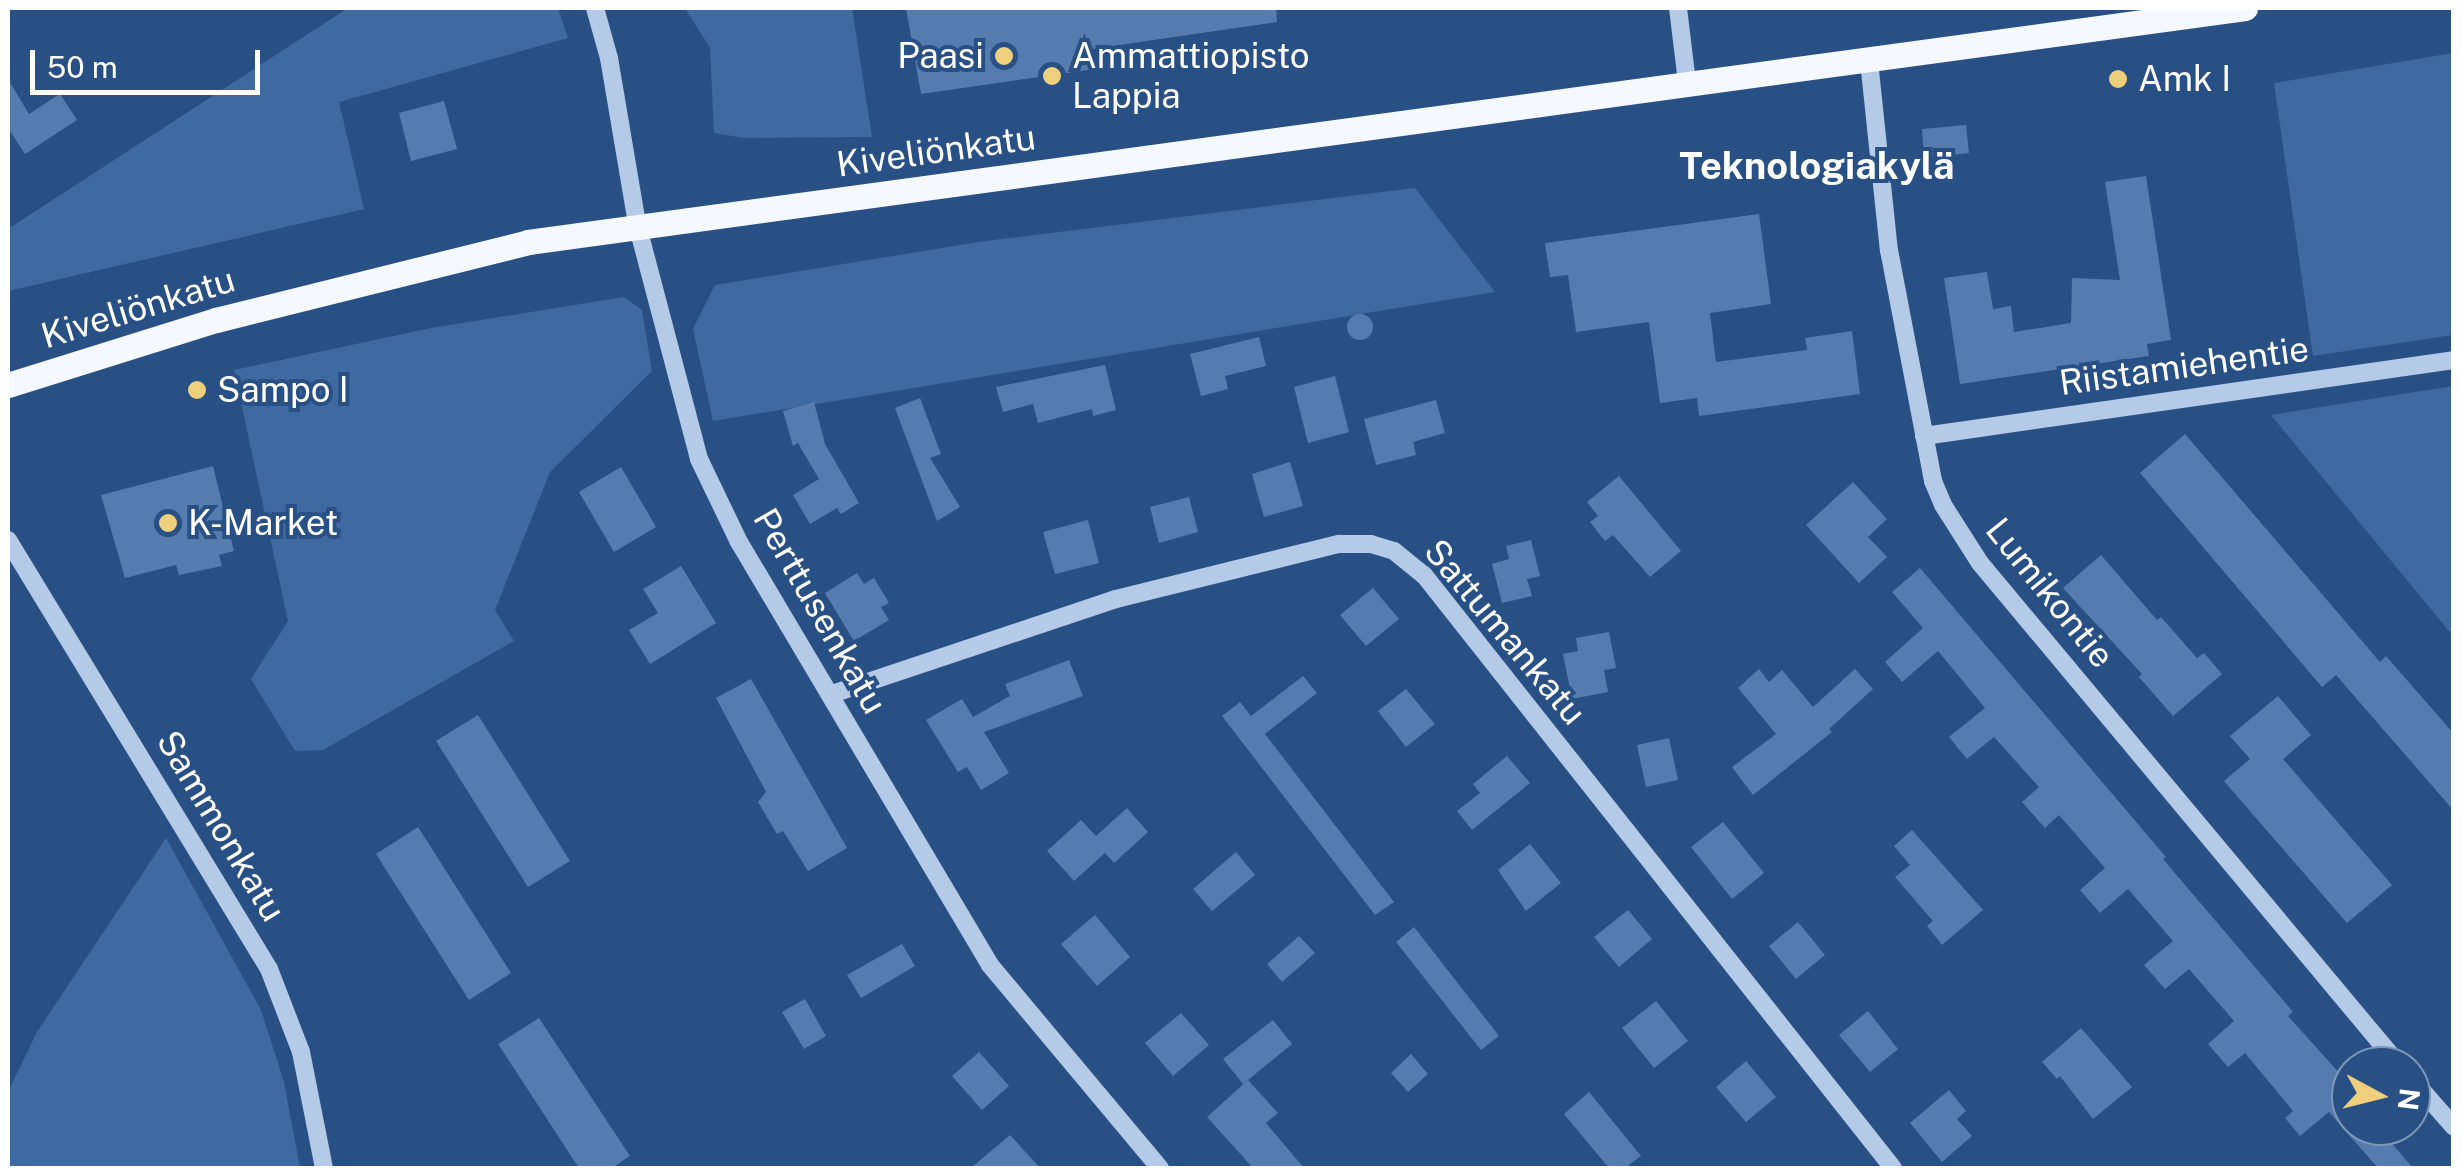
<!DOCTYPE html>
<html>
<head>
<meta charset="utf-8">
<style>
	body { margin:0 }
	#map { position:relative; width:2461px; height:1176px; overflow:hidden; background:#295085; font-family:"Public Sans",sans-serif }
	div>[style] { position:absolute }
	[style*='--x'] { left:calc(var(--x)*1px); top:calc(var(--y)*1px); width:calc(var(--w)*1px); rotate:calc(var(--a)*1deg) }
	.green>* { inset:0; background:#3e69a1 }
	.building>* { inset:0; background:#567bae }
	.round { border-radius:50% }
	.minor>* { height:18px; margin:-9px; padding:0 9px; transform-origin:9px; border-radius:9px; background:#b4cae7 }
	.major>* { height:25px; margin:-12.5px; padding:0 12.5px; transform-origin:12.5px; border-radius:12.5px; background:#f5f8fe }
	.dots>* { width:28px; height:28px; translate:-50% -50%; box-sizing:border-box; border:5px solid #295085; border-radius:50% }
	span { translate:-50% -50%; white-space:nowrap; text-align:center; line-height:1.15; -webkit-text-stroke:8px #295085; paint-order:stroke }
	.poi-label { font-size:35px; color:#fff }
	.right { translate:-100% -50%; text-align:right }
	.left { translate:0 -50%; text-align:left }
	.street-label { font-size:35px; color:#fff }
	.neighbourhood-label { font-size:38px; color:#fff; font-weight:700 }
	.frame { position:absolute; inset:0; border:10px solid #fff; pointer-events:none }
	.north { position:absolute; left:2331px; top:1046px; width:100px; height:100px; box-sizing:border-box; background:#295085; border:2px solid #7f96b6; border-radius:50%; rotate:97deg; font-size:28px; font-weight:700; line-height:40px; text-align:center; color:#fff }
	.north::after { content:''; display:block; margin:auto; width:35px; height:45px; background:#eecf7b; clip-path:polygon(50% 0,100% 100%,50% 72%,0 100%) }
	.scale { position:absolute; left:30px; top:50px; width:230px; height:45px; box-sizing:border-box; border:5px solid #fff; border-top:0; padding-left:12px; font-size:30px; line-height:35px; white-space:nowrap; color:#fff; -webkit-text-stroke:8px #295085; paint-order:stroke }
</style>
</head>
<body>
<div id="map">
	<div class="green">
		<div style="clip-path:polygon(348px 8px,558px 8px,568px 38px,339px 102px,364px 209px,8px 291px,8px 229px)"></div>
		<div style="clip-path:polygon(685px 8px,852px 8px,872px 137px,744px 138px,714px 133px,710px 48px)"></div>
		<div style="clip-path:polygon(2453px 53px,2453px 335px,2313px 356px,2274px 83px)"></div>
		<div style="clip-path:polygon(1415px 188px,1495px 292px,713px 421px,693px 329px,715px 285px,985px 241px)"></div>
		<div style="clip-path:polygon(624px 297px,642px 310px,652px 371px,550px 472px,495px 610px,514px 641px,323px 750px,295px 751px,251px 679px,288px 621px,234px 370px,431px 328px)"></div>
		<div style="clip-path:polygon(2453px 386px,2454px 386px,2453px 636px,2271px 415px)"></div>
		<div style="clip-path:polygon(166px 838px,261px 1010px,284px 1082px,300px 1168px,8px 1168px,8px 1092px,37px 1032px)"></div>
	</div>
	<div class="building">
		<div style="clip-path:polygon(906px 8px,1276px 8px,1277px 22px,1092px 49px,1095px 69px,921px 94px)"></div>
		<div style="clip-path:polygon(8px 79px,29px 114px,60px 94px,77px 120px,25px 154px,8px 128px)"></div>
		<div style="clip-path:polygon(444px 101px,457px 149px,411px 161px,399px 113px)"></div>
		<div style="clip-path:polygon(1966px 125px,1969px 153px,1924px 158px,1922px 129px)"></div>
		<div style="clip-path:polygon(2146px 176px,2171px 340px,2147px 344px,2149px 356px,1960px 384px,1944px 278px,1987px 272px,1993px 309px,2011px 306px,2014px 332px,2071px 323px,2072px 278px,2120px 280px,2105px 182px)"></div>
		<div style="clip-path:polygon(1759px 214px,1771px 304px,1710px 313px,1716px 362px,1807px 350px,1805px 338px,1852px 331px,1860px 394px,1699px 416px,1697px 398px,1660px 403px,1649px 322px,1576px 332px,1568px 275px,1550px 277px,1545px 243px)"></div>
		<div class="round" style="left:1347px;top:314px;width:26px;height:26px"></div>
		<div style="clip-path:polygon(1259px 337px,1266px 366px,1225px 376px,1228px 389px,1201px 396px,1190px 354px)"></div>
		<div style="clip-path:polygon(1105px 365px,1116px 410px,1093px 416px,1092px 409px,1038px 423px,1033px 404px,1003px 412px,996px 387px)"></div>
		<div style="clip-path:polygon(1335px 376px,1349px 432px,1308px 443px,1294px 387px)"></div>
		<div style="clip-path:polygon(920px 398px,941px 454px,930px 458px,960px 507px,937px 521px,895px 408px)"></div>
		<div style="clip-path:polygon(1436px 400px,1445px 433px,1413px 442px,1416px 455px,1376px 465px,1364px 419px)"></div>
		<div style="clip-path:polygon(814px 402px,825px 444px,859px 503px,841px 514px,837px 508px,810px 524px,793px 495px,819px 479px,798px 443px,793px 446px,783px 411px)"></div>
		<div style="clip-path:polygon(2185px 434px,2380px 662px,2386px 656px,2454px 734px,2454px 811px,2336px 675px,2322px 687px,2140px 473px)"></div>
		<div style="clip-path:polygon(1290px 462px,1303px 506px,1264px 517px,1252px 474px)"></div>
		<div style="clip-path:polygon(213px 466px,234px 551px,219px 555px,222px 566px,179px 575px,176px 565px,125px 578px,101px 495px)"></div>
		<div style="clip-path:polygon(621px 467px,656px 527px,614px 552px,579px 492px)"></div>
		<div style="clip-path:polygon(1619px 476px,1681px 551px,1650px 577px,1613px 535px,1605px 541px,1590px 522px,1598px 516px,1587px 502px)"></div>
		<div style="clip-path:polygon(1853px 482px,1887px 519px,1868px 537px,1887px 557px,1859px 583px,1806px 525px)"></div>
		<div style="clip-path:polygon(1189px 497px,1198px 532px,1159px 543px,1150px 507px)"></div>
		<div style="clip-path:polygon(1088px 520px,1099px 563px,1055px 574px,1043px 532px)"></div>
		<div style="clip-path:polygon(1531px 540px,1540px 576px,1527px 579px,1532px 596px,1502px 603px,1492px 564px,1509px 559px,1506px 546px)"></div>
		<div style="clip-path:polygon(2101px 555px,2157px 620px,2161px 617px,2197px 658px,2204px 653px,2222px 674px,2173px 716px,2139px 677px,2142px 674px,2063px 588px)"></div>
		<div style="clip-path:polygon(681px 566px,716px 623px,650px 664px,629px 630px,658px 613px,643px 589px)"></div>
		<div style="clip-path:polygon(1920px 568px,2166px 857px,2163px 859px,2293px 1012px,2288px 1016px,2351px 1086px,2351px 1126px,2377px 1126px,2413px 1168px,2378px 1168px,2329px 1112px,2300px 1136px,2285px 1118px,2293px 1111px,2245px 1053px,2228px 1067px,2208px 1044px,2234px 1021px,2189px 969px,2165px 989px,2144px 965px,2173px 941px,2128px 889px,2100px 913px,2080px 890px,2105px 868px,2059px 815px,2045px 828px,2022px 802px,2039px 787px,1994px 737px,1967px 759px,1949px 737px,1985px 708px,1938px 651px,1902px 682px,1885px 662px,1923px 628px,1892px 592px)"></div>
		<div style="clip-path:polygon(857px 573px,864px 584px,874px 578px,889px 603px,881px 607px,889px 620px,854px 641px,825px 593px)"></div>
		<div style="clip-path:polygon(1373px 588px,1399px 619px,1366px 646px,1340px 615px)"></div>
		<div style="clip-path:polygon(1609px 632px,1616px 668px,1604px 670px,1608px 692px,1572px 699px,1563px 654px,1578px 651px,1576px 638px)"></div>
		<div style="clip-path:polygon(1069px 660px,1083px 696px,984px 732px,1009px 773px,981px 790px,967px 767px,958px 772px,926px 720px,962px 699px,973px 717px,1010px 696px,1005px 684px)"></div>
		<div style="clip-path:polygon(1759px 669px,1769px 682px,1782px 670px,1813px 707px,1855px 669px,1873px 689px,1829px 729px,1832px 732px,1753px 795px,1732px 767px,1776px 734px,1738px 688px)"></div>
		<div style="clip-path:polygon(1303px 676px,1317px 693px,1265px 734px,1394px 902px,1375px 915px,1222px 716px,1240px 702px,1251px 716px)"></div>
		<div style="clip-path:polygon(751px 679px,847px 848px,808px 871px,783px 831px,777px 834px,758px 802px,766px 792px,716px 698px)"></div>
		<div style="clip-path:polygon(1406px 689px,1435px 724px,1406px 747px,1378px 711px)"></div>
		<div style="clip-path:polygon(2278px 696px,2311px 735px,2283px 759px,2392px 885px,2347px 923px,2224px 781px,2250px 759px,2230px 736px)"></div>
		<div style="clip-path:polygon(478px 715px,570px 861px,528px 887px,436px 741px)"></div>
		<div style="clip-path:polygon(1669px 738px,1678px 780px,1646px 787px,1637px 745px)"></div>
		<div style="clip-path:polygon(1507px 756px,1530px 783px,1472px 830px,1457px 811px,1480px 793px,1473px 784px)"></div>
		<div style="clip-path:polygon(1127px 808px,1148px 832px,1114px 863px,1105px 853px,1074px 881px,1047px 851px,1081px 820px,1096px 836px)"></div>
		<div style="clip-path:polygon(1723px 822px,1764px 873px,1732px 899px,1691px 847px)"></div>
		<div style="clip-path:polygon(418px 827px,511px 973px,469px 1000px,376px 854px)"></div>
		<div style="clip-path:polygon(1912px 830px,1983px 910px,1942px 945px,1927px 926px,1933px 921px,1895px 877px,1910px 865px,1894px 846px)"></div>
		<div style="clip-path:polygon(1530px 844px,1561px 883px,1526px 911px,1498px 870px)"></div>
		<div style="clip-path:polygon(1236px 852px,1255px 875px,1212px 911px,1193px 889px)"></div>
		<div style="clip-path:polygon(1628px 910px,1652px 939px,1619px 967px,1594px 937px)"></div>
		<div style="clip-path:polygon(1095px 915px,1130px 957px,1097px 986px,1061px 944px)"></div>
		<div style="clip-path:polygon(1798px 922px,1825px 955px,1796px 979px,1769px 946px)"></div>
		<div style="clip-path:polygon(1414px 927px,1499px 1036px,1481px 1050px,1396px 942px)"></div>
		<div style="clip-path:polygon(1299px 936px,1315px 953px,1282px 982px,1267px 964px)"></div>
		<div style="clip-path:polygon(902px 944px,915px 966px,861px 998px,847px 975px)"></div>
		<div style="clip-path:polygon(805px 999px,826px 1036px,804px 1049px,782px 1012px)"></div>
		<div style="clip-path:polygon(1656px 1001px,1688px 1041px,1654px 1068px,1622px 1028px)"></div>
		<div style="clip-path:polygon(1868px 1011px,1898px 1049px,1870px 1072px,1839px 1035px)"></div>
		<div style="clip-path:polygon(1181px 1013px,1209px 1045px,1173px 1076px,1145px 1043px)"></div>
		<div style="clip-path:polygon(539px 1018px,630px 1156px,612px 1168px,579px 1168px,498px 1044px)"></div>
		<div style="clip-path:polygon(1273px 1020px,1292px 1044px,1243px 1084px,1223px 1059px)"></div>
		<div style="clip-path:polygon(2081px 1028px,2132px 1087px,2093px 1119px,2060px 1076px,2057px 1079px,2042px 1062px)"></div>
		<div style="clip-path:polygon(979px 1052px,1009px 1086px,982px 1110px,952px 1076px)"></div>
		<div style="clip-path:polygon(1411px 1054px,1428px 1074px,1408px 1092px,1391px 1073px)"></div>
		<div style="clip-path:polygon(1746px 1061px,1776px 1097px,1746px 1122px,1716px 1087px)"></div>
		<div style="clip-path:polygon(1248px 1080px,1278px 1113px,1266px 1123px,1304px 1168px,1253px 1168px,1207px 1117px)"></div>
		<div style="clip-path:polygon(1949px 1090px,1966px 1111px,1957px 1119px,1972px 1136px,1942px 1162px,1910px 1123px)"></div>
		<div style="clip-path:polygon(1589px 1092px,1641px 1156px,1625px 1168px,1609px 1168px,1564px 1114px)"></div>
		<div style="clip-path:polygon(1010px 1135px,1040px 1168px,971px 1168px)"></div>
	</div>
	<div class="minor">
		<div style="--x:595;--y:8;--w:52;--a:74.4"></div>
		<div style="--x:609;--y:58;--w:168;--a:80.4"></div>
		<div style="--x:637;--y:224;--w:243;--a:75.2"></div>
		<div style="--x:699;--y:459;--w:92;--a:64.3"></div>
		<div style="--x:739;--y:542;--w:492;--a:59.3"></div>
		<div style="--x:990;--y:965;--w:265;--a:50.1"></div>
		<div style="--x:1678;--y:8;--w:75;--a:83.1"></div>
		<div style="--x:1869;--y:61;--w:190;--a:84"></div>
		<div style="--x:1889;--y:250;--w:235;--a:79.2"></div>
		<div style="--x:1933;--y:481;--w:26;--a:67"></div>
		<div style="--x:1943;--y:505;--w:69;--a:57.5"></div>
		<div style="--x:1980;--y:563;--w:655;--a:50.14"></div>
		<div style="--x:1924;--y:436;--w:535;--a:-8.16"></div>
		<div style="--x:8;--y:540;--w:502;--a:58.68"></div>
		<div style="--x:269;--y:969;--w:89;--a:68.9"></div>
		<div style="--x:301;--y:1052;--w:118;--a:78.8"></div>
		<div style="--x:832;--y:694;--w:299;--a:-18.5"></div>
		<div style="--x:1116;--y:599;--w:230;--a:-13.9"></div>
		<div style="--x:1339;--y:544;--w:32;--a:0"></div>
		<div style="--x:1371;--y:544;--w:24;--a:17"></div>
		<div style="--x:1394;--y:551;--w:38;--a:39"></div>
		<div style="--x:1424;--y:575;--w:756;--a:51.66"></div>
		<div style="--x:2411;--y:1078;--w:65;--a:48.7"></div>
	</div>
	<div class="major">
		<div style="--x:8;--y:385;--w:218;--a:-17.4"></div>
		<div style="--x:216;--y:320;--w:322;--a:-14"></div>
		<div style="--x:528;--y:242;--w:1733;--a:-7.76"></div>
	</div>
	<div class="dots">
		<div style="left:1004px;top:56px;background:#eecf7b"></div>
		<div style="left:1052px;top:76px;background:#eecf7b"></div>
		<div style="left:2118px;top:79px;background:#eecf7b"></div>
		<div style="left:197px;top:390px;background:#eecf7b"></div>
		<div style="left:168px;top:523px;background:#eecf7b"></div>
	</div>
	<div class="poi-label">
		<span class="right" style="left:984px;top:56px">Paasi</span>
		<span class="left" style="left:1072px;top:76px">Ammattiopisto<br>Lappia</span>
		<span class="left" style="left:2138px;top:79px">Amk I</span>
		<span class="left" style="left:217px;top:390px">Sampo I</span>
		<span class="left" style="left:188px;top:523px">K-Market</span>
	</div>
	<div class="street-label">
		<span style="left:936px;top:151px;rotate:-8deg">Kiveliönkatu</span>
		<span style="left:138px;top:308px;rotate:-17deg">Kiveliönkatu</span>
		<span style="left:2184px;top:366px;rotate:-8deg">Riistamiehentie</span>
		<span style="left:2050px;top:593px;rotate:51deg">Lumikontie</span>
		<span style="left:820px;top:611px;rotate:60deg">Perttusenkatu</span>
		<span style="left:1505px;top:632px;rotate:50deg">Sattumankatu</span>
		<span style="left:221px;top:826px;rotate:59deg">Sammonkatu</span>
	</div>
	<div class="neighbourhood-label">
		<span style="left:1817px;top:166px">Teknologiakylä</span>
	</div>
	<div class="frame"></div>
	<div class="north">N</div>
	<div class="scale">50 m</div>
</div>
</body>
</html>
